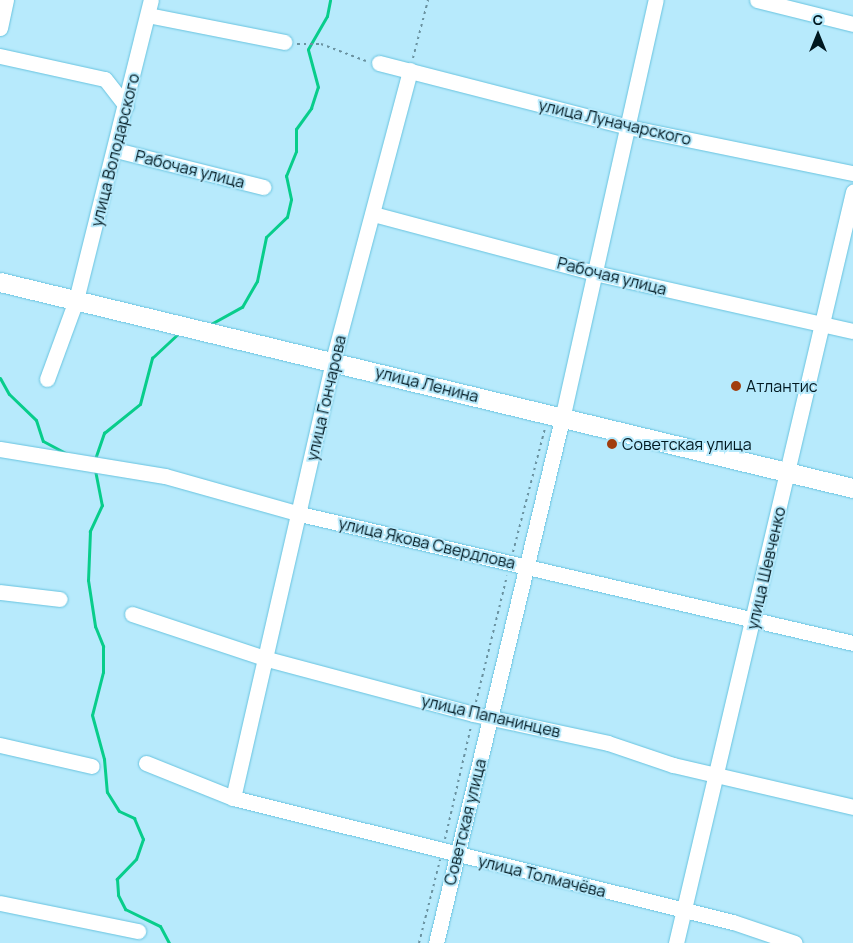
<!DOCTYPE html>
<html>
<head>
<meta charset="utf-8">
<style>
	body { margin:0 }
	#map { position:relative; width:853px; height:943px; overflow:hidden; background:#b7eafc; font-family:Manrope,sans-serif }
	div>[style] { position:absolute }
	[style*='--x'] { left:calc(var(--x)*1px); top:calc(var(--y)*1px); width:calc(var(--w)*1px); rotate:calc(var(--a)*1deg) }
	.stream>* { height:3px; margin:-1.5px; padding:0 1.5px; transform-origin:1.5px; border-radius:1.5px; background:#08cd8b }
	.path>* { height:2px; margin-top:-1px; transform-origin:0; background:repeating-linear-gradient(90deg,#6a92a0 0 2.5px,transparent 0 6.5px) }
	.roads { filter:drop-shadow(0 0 1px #68c3df) drop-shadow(0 0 1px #68c3df) }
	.minor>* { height:15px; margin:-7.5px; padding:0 7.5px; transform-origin:7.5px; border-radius:7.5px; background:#fff }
	.major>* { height:19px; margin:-9.5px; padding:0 9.5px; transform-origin:9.5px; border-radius:9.5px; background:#fff }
	.dots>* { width:14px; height:14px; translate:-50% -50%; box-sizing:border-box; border:2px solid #b7eafc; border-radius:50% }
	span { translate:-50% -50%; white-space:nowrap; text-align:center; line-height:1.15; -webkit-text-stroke:4px #b7eafc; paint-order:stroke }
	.street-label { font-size:16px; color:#001820 }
	.poi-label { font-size:16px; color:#001820 }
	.left { translate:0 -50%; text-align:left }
	.north { position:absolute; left:793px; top:10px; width:50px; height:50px; -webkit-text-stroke:4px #b7eafc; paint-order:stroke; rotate:0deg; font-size:14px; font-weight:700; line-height:20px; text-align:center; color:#001820 }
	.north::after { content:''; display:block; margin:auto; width:18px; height:22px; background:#001820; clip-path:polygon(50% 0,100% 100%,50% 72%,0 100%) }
</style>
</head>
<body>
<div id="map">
	<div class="stream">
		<div style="--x:209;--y:325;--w:38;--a:-29"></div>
		<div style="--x:242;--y:307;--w:30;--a:-60"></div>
		<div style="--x:257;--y:281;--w:45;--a:-78.4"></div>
		<div style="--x:266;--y:237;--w:29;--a:-44"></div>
		<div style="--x:287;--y:217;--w:18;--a:-77"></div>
		<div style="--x:291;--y:199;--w:24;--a:-102"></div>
		<div style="--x:286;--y:176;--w:27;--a:-68"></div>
		<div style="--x:296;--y:151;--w:22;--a:-90"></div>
		<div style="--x:296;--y:129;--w:26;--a:-54"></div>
		<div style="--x:311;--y:108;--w:22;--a:-72"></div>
		<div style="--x:318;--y:87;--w:39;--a:-105"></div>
		<div style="--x:308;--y:49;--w:38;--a:-60"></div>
		<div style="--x:327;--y:16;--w:16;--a:-79"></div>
		<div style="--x:0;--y:378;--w:18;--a:61"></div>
		<div style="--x:9;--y:394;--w:37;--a:44"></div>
		<div style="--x:36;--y:420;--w:22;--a:72"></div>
		<div style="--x:43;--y:441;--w:26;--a:28"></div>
		<div style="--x:95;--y:459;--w:28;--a:-71"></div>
		<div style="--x:104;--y:433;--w:46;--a:-38.9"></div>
		<div style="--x:140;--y:404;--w:48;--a:-75.4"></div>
		<div style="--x:152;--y:358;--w:37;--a:-43"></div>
		<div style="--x:95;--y:470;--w:36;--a:79"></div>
		<div style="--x:102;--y:505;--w:29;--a:115"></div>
		<div style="--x:90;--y:531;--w:49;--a:92.3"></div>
		<div style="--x:88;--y:580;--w:47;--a:81.3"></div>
		<div style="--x:95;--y:626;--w:22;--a:68"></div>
		<div style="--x:103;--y:646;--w:26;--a:90"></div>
		<div style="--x:103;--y:672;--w:44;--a:104.3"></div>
		<div style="--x:92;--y:715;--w:46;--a:74.7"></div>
		<div style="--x:104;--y:759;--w:33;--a:85"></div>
		<div style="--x:107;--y:792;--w:22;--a:58"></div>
		<div style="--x:119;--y:811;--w:17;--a:25"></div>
		<div style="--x:134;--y:818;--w:23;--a:67"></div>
		<div style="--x:143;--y:839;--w:21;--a:109"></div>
		<div style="--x:136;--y:859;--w:28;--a:134"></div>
		<div style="--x:117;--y:879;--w:16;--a:86"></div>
		<div style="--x:118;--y:895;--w:16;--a:63"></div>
		<div style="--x:125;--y:909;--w:39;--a:26"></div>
		<div style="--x:160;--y:926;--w:19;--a:62"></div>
	</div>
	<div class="path">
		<div style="--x:297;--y:44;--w:24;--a:0"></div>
		<div style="--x:321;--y:44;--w:48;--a:20.7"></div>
		<div style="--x:413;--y:58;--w:60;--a:-75.5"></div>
		<div style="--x:513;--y:552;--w:128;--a:-75.5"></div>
		<div style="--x:476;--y:702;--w:130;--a:-76.2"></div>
		<div style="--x:445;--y:839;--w:116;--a:-77"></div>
		<div style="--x:419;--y:943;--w:86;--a:-75.8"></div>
	</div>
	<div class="roads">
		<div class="minor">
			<div style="--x:757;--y:0;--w:99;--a:14"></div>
			<div style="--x:148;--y:15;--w:139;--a:11.2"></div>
			<div style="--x:0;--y:28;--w:29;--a:-78"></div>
			<div style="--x:0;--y:56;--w:107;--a:12.4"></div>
			<div style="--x:105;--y:79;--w:34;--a:52"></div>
			<div style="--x:379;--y:63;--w:257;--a:14.4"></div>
			<div style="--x:628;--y:127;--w:230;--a:11.6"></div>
			<div style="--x:116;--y:150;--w:152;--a:14.1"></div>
			<div style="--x:373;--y:214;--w:230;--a:14.9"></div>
			<div style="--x:595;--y:273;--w:264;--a:12.7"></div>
			<div style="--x:47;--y:379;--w:84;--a:-69.8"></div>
			<div style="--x:76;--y:300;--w:309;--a:-76"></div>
			<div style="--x:0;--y:449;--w:167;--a:9.3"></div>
			<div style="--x:165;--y:476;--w:140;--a:15.7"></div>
			<div style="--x:300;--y:514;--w:568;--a:13.13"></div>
			<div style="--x:0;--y:592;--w:60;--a:6.7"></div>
			<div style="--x:132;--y:614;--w:142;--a:18.4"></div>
			<div style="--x:267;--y:659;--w:213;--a:14.9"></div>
			<div style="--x:473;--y:714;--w:138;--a:12.1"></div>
			<div style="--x:608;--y:743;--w:69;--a:18.7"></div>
			<div style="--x:673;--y:765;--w:185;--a:13.1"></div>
			<div style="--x:0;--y:745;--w:94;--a:12.9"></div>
			<div style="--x:146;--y:763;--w:94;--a:21.9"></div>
			<div style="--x:233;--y:798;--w:515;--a:13.93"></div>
			<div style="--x:733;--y:922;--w:65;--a:18.7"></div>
			<div style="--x:233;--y:798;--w:449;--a:-77.1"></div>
			<div style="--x:333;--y:360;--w:300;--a:-75.1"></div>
			<div style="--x:0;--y:903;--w:141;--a:11.5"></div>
			<div style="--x:436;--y:943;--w:539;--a:-76.48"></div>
			<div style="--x:562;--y:419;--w:429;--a:-77.4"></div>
			<div style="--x:676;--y:943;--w:772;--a:-76.74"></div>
		</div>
		<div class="major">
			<div style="--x:0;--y:282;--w:878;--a:13.58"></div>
		</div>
	</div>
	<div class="dots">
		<div style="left:736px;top:386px;background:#a13d0e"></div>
		<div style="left:612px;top:444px;background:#a13d0e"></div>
	</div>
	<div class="street-label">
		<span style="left:615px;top:122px;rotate:13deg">улица Луначарского</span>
		<span style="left:115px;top:150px;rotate:-76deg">улица Володарского</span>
		<span style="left:190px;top:169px;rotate:14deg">Рабочая улица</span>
		<span style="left:612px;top:276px;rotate:14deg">Рабочая улица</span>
		<span style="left:427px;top:384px;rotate:14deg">улица Ленина</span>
		<span style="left:326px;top:398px;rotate:-77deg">улица Гончарова</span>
		<span style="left:427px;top:543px;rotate:13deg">улица Якова Свердлова</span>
		<span style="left:766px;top:568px;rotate:-77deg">улица Шевченко</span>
		<span style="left:491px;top:716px;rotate:13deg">улица Папанинцев</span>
		<span style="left:465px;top:822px;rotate:-76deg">Советская улица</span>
		<span style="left:542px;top:876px;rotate:14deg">улица Толмачёва</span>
	</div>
	<div class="poi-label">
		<span class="left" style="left:746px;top:386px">Атлантис</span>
		<span class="left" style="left:622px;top:444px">Советская улица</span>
	</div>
	<div class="north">С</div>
</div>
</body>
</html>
